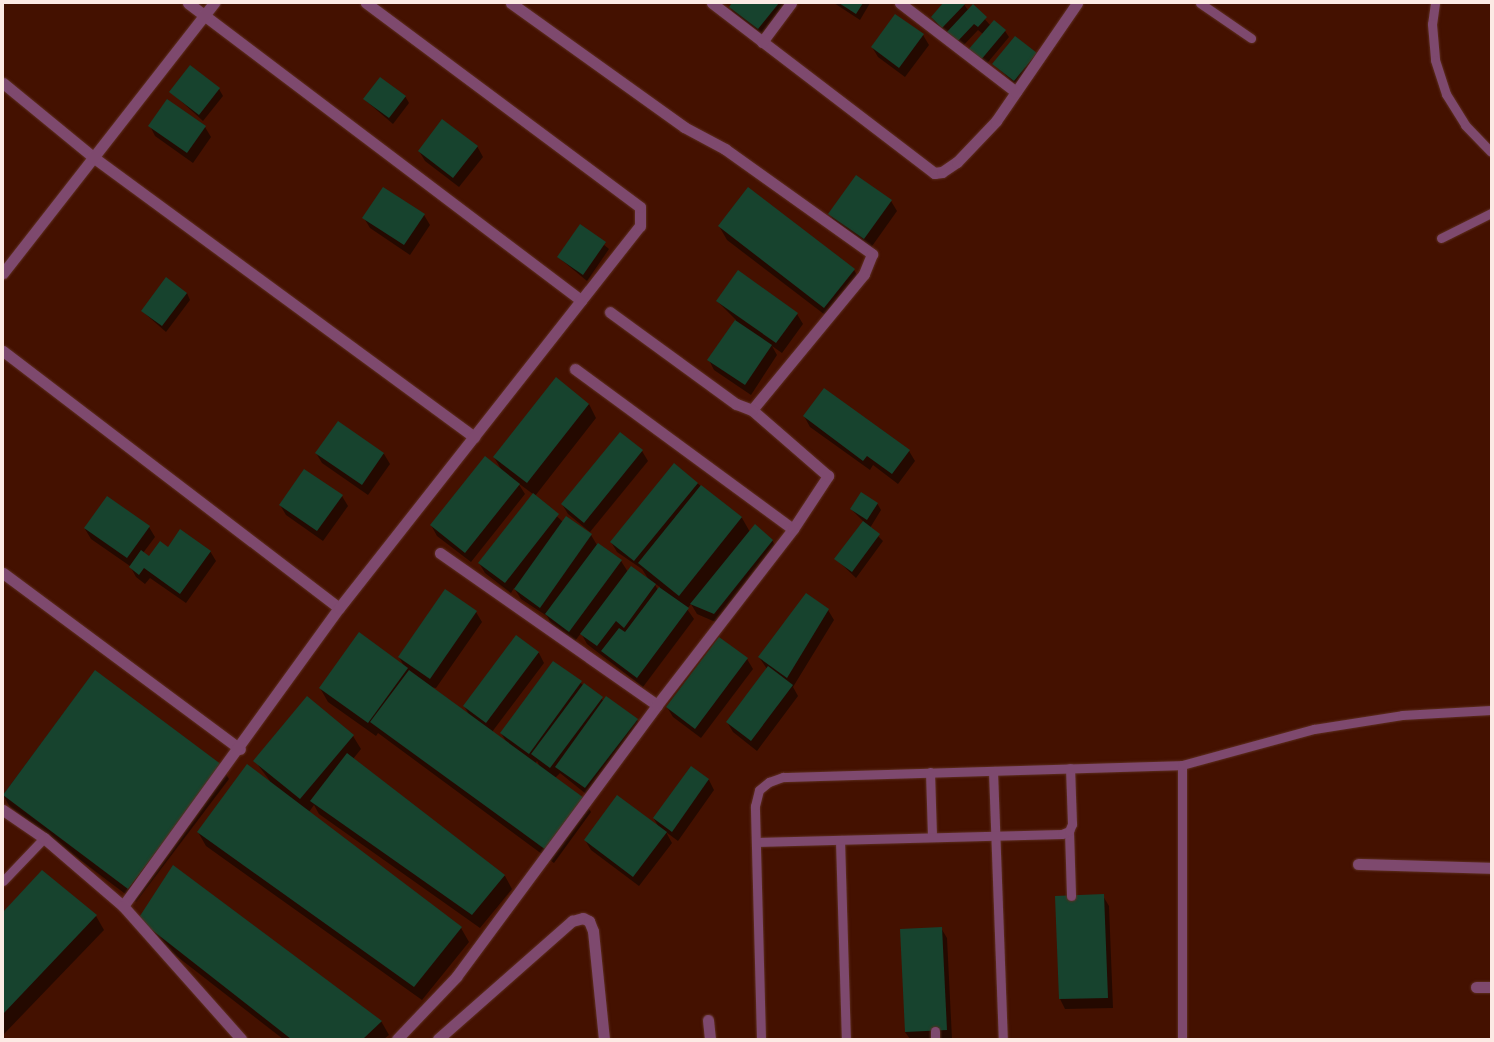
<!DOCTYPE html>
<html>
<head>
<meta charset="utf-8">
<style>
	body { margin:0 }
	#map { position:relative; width:1494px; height:1042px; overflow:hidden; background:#410; font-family:"DM Sans",sans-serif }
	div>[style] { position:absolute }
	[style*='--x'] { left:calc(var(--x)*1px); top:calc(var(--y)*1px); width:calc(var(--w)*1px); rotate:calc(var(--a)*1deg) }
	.shadow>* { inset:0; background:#0007 }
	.building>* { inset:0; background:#17432e }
	.roads { filter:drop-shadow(0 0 1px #5e2f20) drop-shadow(0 0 1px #5e2f20) }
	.service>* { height:9px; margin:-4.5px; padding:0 4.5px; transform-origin:4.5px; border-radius:4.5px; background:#7e496e }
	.minor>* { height:11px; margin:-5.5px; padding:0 5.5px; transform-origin:5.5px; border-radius:5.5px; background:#7e496e }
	span { translate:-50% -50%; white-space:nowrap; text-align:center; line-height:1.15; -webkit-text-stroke:3.5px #320e03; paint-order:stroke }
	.frame { position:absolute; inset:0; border:4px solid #fceae4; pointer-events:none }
</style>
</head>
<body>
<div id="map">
	<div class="shadow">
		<div style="clip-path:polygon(733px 3px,790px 3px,765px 39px,736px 17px,730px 7px)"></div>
		<div style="clip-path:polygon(834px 3px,870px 3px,860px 20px)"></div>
		<div style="clip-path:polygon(945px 3px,963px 3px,968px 10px,973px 6px,990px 25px,994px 21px,1005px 31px,1009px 37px,984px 67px,973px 57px,983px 34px,978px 30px,961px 48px,936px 24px,932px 17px)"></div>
		<div style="clip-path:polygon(923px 35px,929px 45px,905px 77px,878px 57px,872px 47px)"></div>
		<div style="clip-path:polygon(1036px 53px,1018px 87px,994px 64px)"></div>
		<div style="clip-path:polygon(219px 89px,223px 96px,203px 121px,171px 92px)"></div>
		<div style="clip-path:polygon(405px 96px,409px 103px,393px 124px,365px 100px)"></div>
		<div style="clip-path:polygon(150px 126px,205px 127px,211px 137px,193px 163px,155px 136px)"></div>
		<div style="clip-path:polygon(477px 146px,483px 157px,459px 187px,425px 161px,419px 151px)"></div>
		<div style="clip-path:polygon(891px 201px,897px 211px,870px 249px,835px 224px,830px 214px)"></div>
		<div style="clip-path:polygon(424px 215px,430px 225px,410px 255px,370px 228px,364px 218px)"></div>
		<div style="clip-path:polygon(580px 225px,609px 249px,587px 281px,558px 257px)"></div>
		<div style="clip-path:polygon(719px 226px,854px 270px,862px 284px,833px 321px,727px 240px)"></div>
		<div style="clip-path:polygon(187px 293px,190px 300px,166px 332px,142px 311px)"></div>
		<div style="clip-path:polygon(717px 301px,797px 314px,803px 324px,782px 353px,772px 346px,777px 355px,751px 395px,714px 370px,709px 360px,736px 320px)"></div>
		<div style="clip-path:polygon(evenodd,589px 404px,596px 418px,535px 496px,563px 522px,566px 517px,591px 535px,597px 545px,621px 561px,628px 572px,649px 580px,642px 569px,617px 552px,611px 542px,674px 465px,742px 518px,750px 532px,772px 540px,778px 550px,720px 624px,697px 614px,691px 604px,687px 609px,694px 619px,643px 687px,587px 644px,581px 633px,575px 641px,552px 625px,547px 616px,521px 599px,514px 588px,511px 593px,485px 573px,479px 563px,533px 494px,518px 483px,525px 494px,471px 562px,437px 536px,431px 525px,502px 471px,494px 457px,589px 404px,654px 583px,660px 587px,658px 590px,654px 583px)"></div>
		<div style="clip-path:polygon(804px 416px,909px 451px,915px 461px,898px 484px,873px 465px,870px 470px,810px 427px)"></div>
		<div style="clip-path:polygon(338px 422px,384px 454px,390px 464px,368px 495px,322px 463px,316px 453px)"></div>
		<div style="clip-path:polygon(642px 451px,648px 461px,590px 532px,568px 514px,562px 504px)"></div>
		<div style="clip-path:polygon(342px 496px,348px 506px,323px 541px,286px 515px,280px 505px)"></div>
		<div style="clip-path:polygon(877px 503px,881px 510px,870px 528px,883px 541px,856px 578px,836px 559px,864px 522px,851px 509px)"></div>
		<div style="clip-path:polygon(149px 527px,155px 537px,143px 553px,150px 557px,168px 548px,210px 551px,216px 561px,186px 603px,150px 578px,145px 584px,136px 577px,130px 566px,91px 539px,85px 529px)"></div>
		<div style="clip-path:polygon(evenodd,445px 590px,476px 612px,482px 622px,436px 688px,430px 687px,470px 716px,464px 706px,516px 637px,539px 653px,544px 663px,492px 732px,507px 743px,501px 733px,553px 662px,604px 701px,637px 720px,643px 730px,591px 798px,560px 773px,555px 778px,583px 799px,591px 812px,554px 863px,378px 733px,376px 736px,328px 702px,320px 688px,404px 666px,399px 657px,445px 590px,537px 761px,540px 767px,535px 764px,537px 761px)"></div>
		<div style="clip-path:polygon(828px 610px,834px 620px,793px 687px,798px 696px,757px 751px,733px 732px,727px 722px,767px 669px,759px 657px)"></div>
		<div style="clip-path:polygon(719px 638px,747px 659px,753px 669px,701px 738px,673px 717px,667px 707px)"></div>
		<div style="clip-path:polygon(95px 671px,221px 766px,229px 779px,136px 902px,10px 807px,3px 795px)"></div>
		<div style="clip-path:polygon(353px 736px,361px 749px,353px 759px,505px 876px,512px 889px,480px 928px,319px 814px,314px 805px,309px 812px,461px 928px,469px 942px,422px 1000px,206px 846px,198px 832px,270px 781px,255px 761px)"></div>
		<div style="clip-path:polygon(691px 767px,709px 780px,714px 790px,678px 841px,666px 832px,672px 843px,639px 886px,591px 850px,585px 840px,660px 829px,654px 819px)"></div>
		<div style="clip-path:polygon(42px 871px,96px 916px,104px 930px,3px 1035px,3px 913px)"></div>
		<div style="clip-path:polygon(1103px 896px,1109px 906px,1113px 1008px,1065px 1009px,1060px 999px,1056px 897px)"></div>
		<div style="clip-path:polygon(139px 919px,381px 1021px,389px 1035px,384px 1039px,283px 1039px,147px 933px)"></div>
		<div style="clip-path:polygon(941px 928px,947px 938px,952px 1039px,910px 1039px,905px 1032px)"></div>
	</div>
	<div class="building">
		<div style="clip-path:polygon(732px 3px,779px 3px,758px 29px,729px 7px)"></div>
		<div style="clip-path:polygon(839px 3px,863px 3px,856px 14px)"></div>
		<div style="clip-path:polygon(943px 3px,966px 3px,942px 28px,931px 17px)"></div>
		<div style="clip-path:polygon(973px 4px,987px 17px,978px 27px,974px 24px,957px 42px,946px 33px)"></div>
		<div style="clip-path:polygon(895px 14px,924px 34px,899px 68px,871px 47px)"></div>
		<div style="clip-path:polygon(994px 20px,1006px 30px,980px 61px,968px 50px)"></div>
		<div style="clip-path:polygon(1015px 36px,1037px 53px,1014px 81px,992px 64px)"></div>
		<div style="clip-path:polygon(190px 65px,220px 88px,199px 115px,169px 92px)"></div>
		<div style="clip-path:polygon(380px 77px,406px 96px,389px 118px,363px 99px)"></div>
		<div style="clip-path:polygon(167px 99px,206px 126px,187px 153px,148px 126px)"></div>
		<div style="clip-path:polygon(442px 119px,478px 146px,453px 178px,418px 151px)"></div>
		<div style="clip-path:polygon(856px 175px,892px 200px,864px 239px,828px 214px)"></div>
		<div style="clip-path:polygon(383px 187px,425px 214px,404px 245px,362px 218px)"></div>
		<div style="clip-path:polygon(748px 187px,855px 269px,824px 308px,718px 226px)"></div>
		<div style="clip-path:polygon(580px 224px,606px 242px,583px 275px,557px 257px)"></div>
		<div style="clip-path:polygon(738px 270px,798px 313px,776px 343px,716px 301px)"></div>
		<div style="clip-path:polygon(166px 277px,187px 293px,162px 326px,141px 311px)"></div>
		<div style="clip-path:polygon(735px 320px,772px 345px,745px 385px,707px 360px)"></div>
		<div style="clip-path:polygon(556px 377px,589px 404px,527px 483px,493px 457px)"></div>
		<div style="clip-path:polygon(824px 388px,910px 450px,892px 474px,867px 456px,863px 461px,803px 416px)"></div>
		<div style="clip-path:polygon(338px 421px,384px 453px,362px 485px,315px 453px)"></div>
		<div style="clip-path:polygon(620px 432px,643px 450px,584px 523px,561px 504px)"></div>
		<div style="clip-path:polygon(485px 456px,520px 484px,465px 553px,430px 525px)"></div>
		<div style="clip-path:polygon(674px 463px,698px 483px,634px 561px,610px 542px)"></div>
		<div style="clip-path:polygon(304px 469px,343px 495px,317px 531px,279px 505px)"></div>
		<div style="clip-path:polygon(701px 485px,742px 517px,679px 596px,638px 563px)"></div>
		<div style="clip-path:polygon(861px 492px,878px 503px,867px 520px,850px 509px)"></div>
		<div style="clip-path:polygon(533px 493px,559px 514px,505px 583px,478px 563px)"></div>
		<div style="clip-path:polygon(107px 496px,150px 526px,127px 558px,84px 528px)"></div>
		<div style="clip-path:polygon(566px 516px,592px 534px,540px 608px,514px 589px)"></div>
		<div style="clip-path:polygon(863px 521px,880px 534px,852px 572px,834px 559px)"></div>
		<div style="clip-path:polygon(755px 524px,773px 540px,714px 614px,690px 604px)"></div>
		<div style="clip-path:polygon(180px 529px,211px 551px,180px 594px,144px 568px,139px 575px,129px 567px,141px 550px,149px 556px,160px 541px,168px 547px)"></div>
		<div style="clip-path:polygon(598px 543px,622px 560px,569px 632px,545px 614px)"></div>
		<div style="clip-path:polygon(631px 566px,656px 584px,624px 628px,616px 621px,597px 646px,580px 634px)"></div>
		<div style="clip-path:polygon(659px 587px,689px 608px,637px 678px,601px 651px,619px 628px,625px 632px)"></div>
		<div style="clip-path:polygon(445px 589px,477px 611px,430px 679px,398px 657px)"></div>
		<div style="clip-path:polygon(806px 593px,829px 609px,787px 678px,758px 657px)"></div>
		<div style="clip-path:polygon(359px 632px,408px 668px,368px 723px,319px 688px)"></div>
		<div style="clip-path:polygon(516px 635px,539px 652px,486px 723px,463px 706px)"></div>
		<div style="clip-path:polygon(719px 637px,748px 658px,695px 729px,666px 707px)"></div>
		<div style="clip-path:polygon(553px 661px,582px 681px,529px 754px,500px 733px)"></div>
		<div style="clip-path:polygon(768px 666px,793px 685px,751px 741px,726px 722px)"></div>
		<div style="clip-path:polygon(95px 670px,222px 765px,128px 889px,3px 795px)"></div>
		<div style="clip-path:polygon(409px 670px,584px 798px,546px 850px,370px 722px)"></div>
		<div style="clip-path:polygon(584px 683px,603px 697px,550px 768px,531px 754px)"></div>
		<div style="clip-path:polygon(307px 696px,354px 735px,300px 799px,253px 761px)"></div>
		<div style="clip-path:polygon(606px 696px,638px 719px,585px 788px,555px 767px)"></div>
		<div style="clip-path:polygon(347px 753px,505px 875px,472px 915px,310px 801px)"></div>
		<div style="clip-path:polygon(247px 764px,462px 927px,414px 987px,197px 832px)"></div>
		<div style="clip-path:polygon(691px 766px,709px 779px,672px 832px,653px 818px)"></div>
		<div style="clip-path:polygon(617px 795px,667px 832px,633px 877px,584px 840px)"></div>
		<div style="clip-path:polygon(173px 865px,382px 1021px,363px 1039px,291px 1039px,138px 919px)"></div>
		<div style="clip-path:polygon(42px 870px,97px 915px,3px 1014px,3px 912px)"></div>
		<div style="clip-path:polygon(1104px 894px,1108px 998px,1059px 999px,1055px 896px)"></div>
		<div style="clip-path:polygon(942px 927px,947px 1030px,905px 1032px,900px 929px)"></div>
	</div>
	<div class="roads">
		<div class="service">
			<div style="--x:1200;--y:3;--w:62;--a:34.5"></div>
			<div style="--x:1435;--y:3;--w:21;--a:98"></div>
			<div style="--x:1432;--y:24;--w:36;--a:85"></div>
			<div style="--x:1435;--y:60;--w:36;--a:72"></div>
			<div style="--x:1446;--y:94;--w:36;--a:58"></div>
			<div style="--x:1465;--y:125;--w:37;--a:46"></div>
			<div style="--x:1441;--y:238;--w:56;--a:-26.6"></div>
			<div style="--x:1182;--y:765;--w:274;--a:90"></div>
			<div style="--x:993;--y:771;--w:268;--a:87.9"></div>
			<div style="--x:930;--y:772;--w:65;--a:88.2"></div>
			<div style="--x:1069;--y:831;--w:65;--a:88.2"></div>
			<div style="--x:840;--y:840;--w:199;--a:88.3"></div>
			<div style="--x:756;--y:842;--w:306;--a:-1.5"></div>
			<div style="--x:1062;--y:834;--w:8;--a:-23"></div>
			<div style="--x:1069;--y:831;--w:8;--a:-67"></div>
			<div style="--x:1072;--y:824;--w:56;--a:-92"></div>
			<div style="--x:3;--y:881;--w:59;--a:-46.4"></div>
			<div style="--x:935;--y:1031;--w:8;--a:90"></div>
			<div style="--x:761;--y:1039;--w:233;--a:-91.5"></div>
			<div style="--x:755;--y:806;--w:16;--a:-76"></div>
			<div style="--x:759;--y:790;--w:13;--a:-39"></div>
			<div style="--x:769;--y:782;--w:15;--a:-20"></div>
			<div style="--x:783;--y:777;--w:399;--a:-1.7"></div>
			<div style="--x:1182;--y:765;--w:137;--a:-15.3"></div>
			<div style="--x:1314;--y:729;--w:89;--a:-9"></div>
			<div style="--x:1402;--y:715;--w:89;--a:-3.2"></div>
		</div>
		<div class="minor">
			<div style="--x:188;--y:3;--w:493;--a:37.1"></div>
			<div style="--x:511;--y:3;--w:213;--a:35.6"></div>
			<div style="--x:684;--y:127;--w:47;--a:28.2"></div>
			<div style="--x:725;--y:149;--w:181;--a:35.5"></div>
			<div style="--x:872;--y:254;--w:22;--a:112"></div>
			<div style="--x:864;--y:274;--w:176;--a:129.5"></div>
			<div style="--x:712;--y:3;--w:280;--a:37.4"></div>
			<div style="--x:934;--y:173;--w:8;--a:-7"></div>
			<div style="--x:942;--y:172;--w:18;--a:-34"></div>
			<div style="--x:957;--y:162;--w:57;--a:-46.4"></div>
			<div style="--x:996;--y:121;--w:143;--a:-55.5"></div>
			<div style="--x:900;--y:3;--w:146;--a:37.5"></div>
			<div style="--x:762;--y:42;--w:49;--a:-53.4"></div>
			<div style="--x:3;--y:83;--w:117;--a:39.4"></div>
			<div style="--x:93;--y:157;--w:473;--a:36.3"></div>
			<div style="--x:3;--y:273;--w:343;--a:-52"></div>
			<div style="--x:3;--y:351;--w:423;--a:37.4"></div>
			<div style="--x:575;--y:369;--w:270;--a:36.3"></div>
			<div style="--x:440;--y:553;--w:265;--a:35"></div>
			<div style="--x:3;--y:573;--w:295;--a:36.6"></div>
			<div style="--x:3;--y:810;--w:50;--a:34.3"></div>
			<div style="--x:44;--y:838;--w:104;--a:40.7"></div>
			<div style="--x:123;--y:906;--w:368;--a:-54.1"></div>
			<div style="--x:339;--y:608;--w:486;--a:-51.8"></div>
			<div style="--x:640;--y:226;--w:19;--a:-90"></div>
			<div style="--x:640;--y:207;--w:342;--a:-143.3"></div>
			<div style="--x:1358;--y:864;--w:133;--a:1.7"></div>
			<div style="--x:123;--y:906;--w:178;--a:48.4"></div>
			<div style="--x:1476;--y:987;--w:15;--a:0"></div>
			<div style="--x:708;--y:1020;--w:19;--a:84"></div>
			<div style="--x:397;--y:1039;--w:86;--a:-46.4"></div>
			<div style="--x:456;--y:977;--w:338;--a:-53.5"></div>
			<div style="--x:657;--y:705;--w:222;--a:-52.3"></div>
			<div style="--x:793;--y:529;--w:64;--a:-56.6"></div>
			<div style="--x:828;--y:476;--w:101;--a:-139"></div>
			<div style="--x:752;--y:410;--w:17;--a:-159"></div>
			<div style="--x:736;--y:404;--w:156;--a:-143.9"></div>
			<div style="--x:438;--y:1039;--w:179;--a:-41.4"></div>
			<div style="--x:572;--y:921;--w:11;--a:-15"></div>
			<div style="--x:583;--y:918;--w:7;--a:27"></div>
			<div style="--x:589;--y:921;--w:11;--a:68"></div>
			<div style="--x:593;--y:931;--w:109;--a:84.2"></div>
		</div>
	</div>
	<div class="frame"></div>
</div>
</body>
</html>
